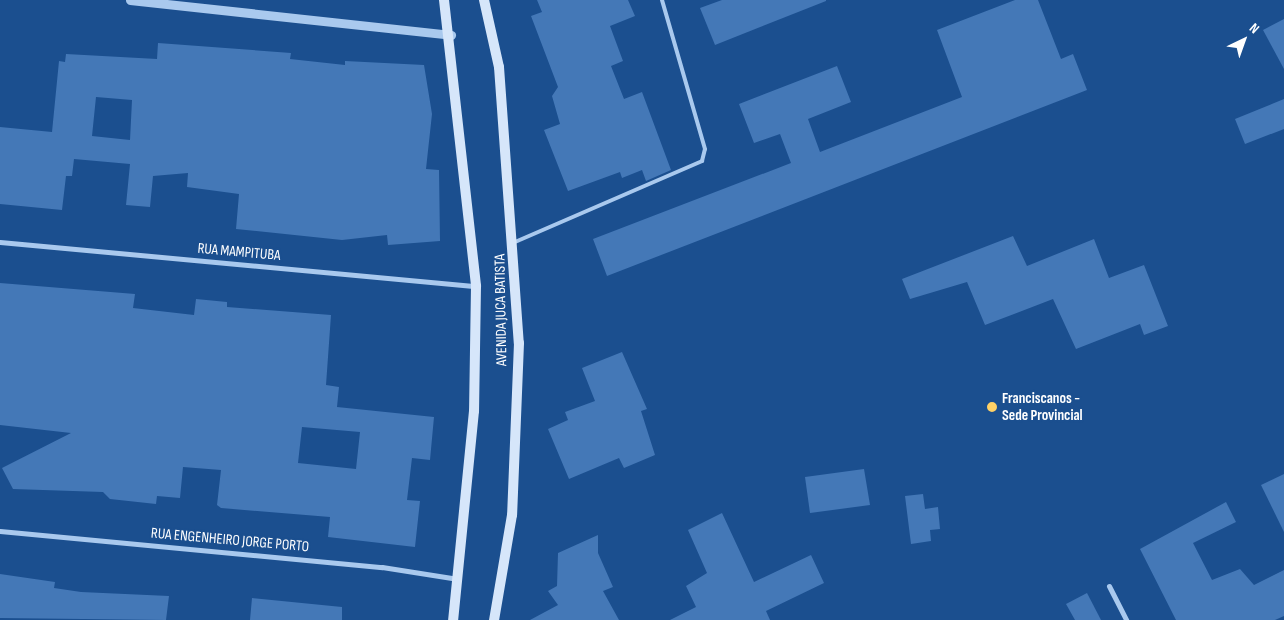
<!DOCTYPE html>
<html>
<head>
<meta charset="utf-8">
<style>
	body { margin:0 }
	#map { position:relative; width:1284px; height:620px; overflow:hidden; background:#1b4f8f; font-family:"Sofia Sans Condensed",sans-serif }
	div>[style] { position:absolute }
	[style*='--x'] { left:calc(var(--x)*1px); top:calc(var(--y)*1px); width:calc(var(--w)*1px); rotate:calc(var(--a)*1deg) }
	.building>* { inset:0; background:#4478b7 }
	.service>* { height:4px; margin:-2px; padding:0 2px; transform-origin:2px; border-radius:2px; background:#a9c9ee }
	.minor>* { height:5px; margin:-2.5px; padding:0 2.5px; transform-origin:2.5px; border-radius:2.5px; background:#a9c9ee }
	.tertiary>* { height:9px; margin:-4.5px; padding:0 4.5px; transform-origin:4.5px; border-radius:4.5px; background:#a9c9ee }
	.secondary>* { height:10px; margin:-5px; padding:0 5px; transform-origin:5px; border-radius:5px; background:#d6e6fa }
	.dots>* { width:14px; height:14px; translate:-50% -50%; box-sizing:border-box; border:2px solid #1b4f8f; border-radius:50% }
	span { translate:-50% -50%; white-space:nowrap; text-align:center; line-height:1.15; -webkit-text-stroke:4.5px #1b4f8f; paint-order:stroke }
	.street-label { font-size:15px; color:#fff }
	.poi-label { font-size:15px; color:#fff; font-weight:700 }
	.left { translate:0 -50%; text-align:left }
	.north { position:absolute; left:1219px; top:15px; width:50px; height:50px; -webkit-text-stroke:4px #1b4f8f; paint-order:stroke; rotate:42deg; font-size:14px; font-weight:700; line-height:20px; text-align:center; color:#fff }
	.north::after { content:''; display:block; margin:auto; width:18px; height:22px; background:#fff; clip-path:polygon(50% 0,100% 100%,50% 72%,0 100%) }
</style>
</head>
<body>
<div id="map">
	<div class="building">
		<div style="clip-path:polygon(537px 0,628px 0,635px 16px,610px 26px,623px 61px,611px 66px,624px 99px,642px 92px,671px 170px,646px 181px,642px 170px,622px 178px,620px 172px,568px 191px,544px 130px,560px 124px,552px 96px,558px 87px,531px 16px,542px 12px)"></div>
		<div style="clip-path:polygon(722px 0,826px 0,826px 1px,715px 45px,700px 8px)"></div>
		<div style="clip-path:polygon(1015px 0,1038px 0,1061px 59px,1073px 54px,1087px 90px,607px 276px,593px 239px,791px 163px,780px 134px,754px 143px,739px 104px,837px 66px,851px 102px,808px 119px,820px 152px,962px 97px,937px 30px)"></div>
		<div style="clip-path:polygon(1284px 19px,1284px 69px,1263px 30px)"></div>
		<div style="clip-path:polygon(evenodd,158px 43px,291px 53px,290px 59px,345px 65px,345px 61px,424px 65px,432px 114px,426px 169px,439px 170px,440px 241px,388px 245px,387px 235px,342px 240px,236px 229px,239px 194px,187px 187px,188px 173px,153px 176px,150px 207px,126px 205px,130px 164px,74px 159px,72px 176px,66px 176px,62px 210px,0 204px,0 127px,52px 132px,59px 61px,65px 62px,66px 54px,157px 59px,158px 43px,96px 97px,132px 100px,130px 140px,92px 136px,96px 97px)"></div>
		<div style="clip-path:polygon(1284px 99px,1284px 129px,1245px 144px,1235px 119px)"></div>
		<div style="clip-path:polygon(1013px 236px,1027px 266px,1094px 239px,1109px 278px,1144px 265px,1168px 326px,1144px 335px,1140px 324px,1076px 349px,1053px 299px,985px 325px,967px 282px,910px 299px,902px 279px)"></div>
		<div style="clip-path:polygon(evenodd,0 283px,135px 294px,133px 308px,194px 315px,196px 299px,227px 302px,227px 307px,331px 315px,326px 385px,339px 387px,337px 407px,434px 417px,430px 460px,412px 458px,407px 500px,420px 501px,415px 547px,328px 537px,330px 517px,221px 508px,217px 505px,221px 470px,183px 467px,180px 498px,157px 496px,156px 504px,110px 499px,103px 492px,13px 489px,2px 468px,71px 433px,0 425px,0 283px,302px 427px,360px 432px,356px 469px,298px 463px,302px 427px)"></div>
		<div style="clip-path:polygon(622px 352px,647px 409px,641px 411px,655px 455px,624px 468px,619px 458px,569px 479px,548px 429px,568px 420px,565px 412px,595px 401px,582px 368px)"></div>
		<div style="clip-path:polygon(864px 469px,870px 505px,810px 513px,805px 477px)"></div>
		<div style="clip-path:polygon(1284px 474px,1284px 532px,1261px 485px)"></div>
		<div style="clip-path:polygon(923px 494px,925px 509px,938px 507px,940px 529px,930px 530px,931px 541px,911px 544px,905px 496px)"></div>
		<div style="clip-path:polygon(1226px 502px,1236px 522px,1193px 543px,1212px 580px,1240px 569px,1254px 585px,1284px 570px,1284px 616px,1275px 620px,1176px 620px,1140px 549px)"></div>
		<div style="clip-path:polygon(722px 513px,754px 582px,811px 555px,824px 583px,766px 611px,770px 620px,670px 620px,696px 607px,686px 586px,707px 573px,688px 530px)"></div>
		<div style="clip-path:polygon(598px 535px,598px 553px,613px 587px,603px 591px,619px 620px,530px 620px,558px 605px,548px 591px,557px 586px,558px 553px)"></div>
		<div style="clip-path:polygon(0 574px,55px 582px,54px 588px,81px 592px,169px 596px,166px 620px,0 618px)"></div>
		<div style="clip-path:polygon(1087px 593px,1101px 620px,1075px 620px,1066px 604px)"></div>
		<div style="clip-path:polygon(252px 598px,342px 607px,342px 620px,250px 620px)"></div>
	</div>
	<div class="service">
		<div style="--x:515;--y:242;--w:204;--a:-23.4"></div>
		<div style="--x:702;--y:161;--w:12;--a:-76"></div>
		<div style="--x:705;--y:149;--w:155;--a:-106.1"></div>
	</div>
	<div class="minor">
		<div style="--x:0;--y:242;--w:478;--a:5.3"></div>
		<div style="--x:0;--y:531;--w:384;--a:5.4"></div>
		<div style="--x:382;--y:567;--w:77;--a:9"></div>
		<div style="--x:1109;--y:586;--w:38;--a:63"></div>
	</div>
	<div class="tertiary">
		<div style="--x:130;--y:0;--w:323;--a:6.2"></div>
	</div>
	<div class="secondary">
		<div style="--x:444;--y:0;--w:288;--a:83.6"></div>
		<div style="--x:476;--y:286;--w:125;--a:90.9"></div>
		<div style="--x:474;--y:411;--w:210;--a:95.7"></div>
		<div style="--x:484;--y:0;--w:69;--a:77.4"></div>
		<div style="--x:499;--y:67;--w:277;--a:85.9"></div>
		<div style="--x:519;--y:343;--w:172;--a:92.3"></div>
		<div style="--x:512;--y:515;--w:107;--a:99.7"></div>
	</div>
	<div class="dots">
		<div style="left:992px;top:407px;background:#ffd166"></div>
	</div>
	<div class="street-label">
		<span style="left:239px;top:252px;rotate:5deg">RUA MAMPITUBA</span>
		<span style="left:501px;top:310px;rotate:-91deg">AVENIDA JUCA BATISTA</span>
		<span style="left:230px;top:540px;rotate:5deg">RUA ENGENHEIRO JORGE PORTO</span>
	</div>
	<div class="poi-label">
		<span class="left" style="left:1002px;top:407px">Franciscanos -<br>Sede Provincial</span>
	</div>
	<div class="north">N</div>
</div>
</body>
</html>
